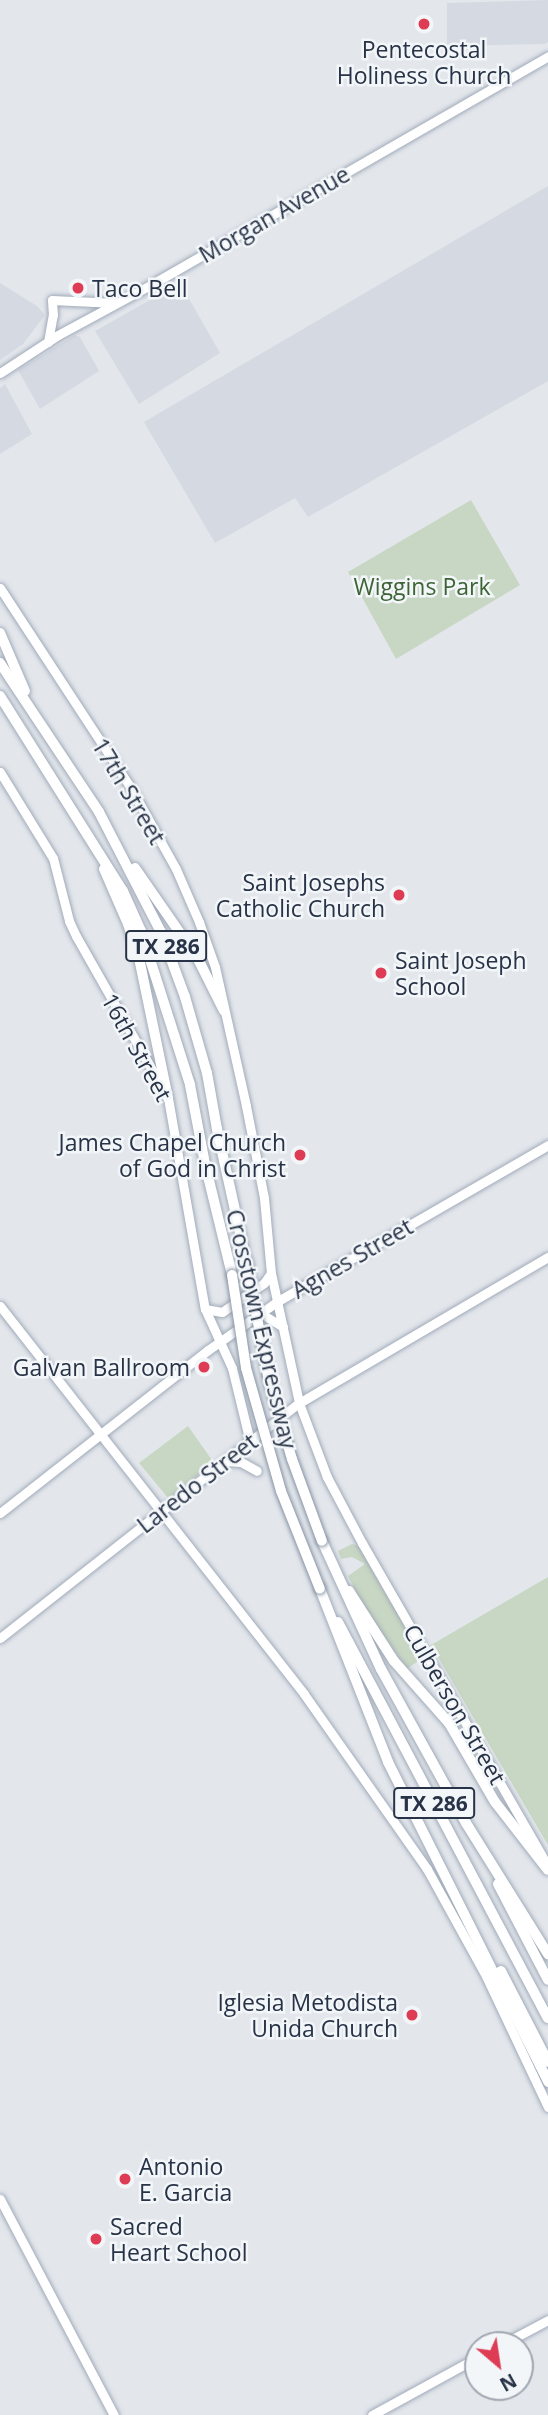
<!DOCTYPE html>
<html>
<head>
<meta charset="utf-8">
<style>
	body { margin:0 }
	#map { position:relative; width:548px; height:2415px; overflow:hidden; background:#e3e7ec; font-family:"Open Sans",sans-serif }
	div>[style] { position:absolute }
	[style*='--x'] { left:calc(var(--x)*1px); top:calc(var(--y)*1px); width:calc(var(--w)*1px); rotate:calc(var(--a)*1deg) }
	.built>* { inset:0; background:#d4d9e2 }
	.green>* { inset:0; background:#c8d7c3 }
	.roads { filter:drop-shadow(0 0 2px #a1abb9) drop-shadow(0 0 2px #a1abb9) }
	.major>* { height:9px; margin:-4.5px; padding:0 4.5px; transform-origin:4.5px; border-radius:4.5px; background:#fff }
	.highway>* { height:10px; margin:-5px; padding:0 5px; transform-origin:5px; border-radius:5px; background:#fff }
	.bridges { filter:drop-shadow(0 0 2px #8894a5) drop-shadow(0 0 2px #8894a5) }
	.highway-bridge>* { height:10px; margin:-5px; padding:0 5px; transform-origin:5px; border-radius:5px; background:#fff }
	.dots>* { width:19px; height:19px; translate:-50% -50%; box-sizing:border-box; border:4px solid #f3f6f9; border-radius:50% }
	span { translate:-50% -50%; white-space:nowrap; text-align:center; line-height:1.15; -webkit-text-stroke:5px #f3f6f9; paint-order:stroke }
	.shield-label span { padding:2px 5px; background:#f3f6f9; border:2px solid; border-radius:5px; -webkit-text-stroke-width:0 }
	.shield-label { font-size:21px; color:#283347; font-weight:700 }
	.poi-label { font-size:23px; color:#283347 }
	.left { translate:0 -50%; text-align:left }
	.right { translate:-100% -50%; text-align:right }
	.street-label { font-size:23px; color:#283347 }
	.park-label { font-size:23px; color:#3d6434 }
	.north { position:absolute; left:464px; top:2331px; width:70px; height:70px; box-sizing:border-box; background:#f3f6f9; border:2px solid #a2a8b2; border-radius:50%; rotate:151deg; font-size:19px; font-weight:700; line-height:28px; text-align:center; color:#283347 }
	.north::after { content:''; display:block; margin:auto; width:24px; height:32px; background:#dd3c54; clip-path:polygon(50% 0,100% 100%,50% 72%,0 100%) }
</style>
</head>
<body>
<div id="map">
	<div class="built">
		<div style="clip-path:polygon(548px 0,548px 42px,545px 44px,447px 46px,447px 3px)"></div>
		<div style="clip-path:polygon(548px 186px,548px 381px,308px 517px,295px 498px,215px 543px,144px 422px)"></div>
		<div style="clip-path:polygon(0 283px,37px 306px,45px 315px,23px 344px,0 360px)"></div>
		<div style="clip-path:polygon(180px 283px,220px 353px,139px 404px,95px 331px)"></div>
		<div style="clip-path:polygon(75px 335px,80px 337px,99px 371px,40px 409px,18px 370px)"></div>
		<div style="clip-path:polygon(5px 384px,32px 434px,0 454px,0 388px)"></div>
	</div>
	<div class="green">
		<div style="clip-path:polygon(471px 500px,520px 585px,396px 659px,348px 572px)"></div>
		<div style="clip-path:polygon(188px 1426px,214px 1463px,168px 1498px,139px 1463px)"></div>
		<div style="clip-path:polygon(352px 1544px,359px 1546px,416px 1646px,421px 1659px,407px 1669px,364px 1607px,348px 1576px,365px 1564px,352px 1557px,341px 1559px,338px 1551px)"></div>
		<div style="clip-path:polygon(548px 1577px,548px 1845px,431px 1645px)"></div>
	</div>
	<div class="roads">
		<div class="major">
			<div style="--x:48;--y:342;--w:27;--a:-80"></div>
			<div style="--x:53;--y:315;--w:15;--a:-94"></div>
			<div style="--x:52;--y:300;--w:64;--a:2.7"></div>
			<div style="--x:0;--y:373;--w:69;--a:-33.2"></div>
			<div style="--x:58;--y:335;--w:109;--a:-28.4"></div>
			<div style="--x:154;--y:283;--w:455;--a:-29.9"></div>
			<div style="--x:0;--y:588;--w:241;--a:56.8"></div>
			<div style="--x:132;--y:790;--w:90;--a:60.9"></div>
			<div style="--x:176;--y:869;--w:58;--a:66.5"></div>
			<div style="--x:199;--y:922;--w:48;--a:70.4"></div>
			<div style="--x:215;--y:967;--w:142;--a:77.4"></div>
			<div style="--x:246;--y:1106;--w:94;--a:78.9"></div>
			<div style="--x:264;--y:1198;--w:75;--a:84.7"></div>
			<div style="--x:271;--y:1273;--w:133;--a:77.8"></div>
			<div style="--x:299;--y:1403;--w:79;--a:69.3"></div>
			<div style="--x:327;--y:1477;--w:75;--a:62.1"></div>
			<div style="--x:362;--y:1543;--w:366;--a:60.1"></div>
			<div style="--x:0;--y:772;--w:101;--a:58.4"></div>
			<div style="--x:53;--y:858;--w:65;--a:75.7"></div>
			<div style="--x:69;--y:921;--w:17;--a:65"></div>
			<div style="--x:76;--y:936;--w:186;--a:60.4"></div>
			<div style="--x:168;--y:1098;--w:214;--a:80.1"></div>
			<div style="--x:205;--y:1309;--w:65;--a:65.4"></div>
			<div style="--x:232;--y:1368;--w:76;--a:76.3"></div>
			<div style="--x:0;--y:1306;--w:493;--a:51.9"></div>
			<div style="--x:304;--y:1694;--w:214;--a:54.9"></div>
			<div style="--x:427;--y:1869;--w:122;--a:61.1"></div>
			<div style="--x:486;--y:1976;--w:145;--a:64.7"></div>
			<div style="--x:205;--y:1309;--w:17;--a:10"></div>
			<div style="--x:222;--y:1312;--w:51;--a:-34.6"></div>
			<div style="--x:264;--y:1283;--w:12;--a:-55"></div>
			<div style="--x:260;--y:1313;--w:27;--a:31"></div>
			<div style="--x:226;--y:1461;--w:15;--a:4"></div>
			<div style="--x:241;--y:1462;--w:18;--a:29"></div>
			<div style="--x:0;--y:1513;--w:264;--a:-38.1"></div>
			<div style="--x:208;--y:1350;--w:85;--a:-35"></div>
			<div style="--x:278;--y:1301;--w:312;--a:-30"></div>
			<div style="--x:0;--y:1638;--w:380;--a:-38.2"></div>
			<div style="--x:299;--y:1403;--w:289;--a:-30.4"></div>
			<div style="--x:0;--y:2199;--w:244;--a:62.2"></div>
			<div style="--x:501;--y:2345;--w:53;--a:-28"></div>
			<div style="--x:372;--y:2415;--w:121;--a:-28.7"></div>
		</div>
		<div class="highway">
			<div style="--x:0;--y:633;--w:63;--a:66.7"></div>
			<div style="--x:0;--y:663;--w:179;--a:56.4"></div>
			<div style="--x:99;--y:812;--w:135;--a:62.7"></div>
			<div style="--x:161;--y:932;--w:69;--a:69.7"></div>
			<div style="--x:185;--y:997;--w:79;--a:73.9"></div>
			<div style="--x:207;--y:1073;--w:57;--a:79.9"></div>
			<div style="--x:217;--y:1129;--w:138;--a:77.5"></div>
			<div style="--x:0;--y:696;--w:231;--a:57.8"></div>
			<div style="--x:123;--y:891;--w:44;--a:65.8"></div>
			<div style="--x:141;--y:931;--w:162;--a:72.3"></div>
			<div style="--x:190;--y:1085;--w:80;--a:79.2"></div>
			<div style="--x:205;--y:1164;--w:114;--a:76.3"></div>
			<div style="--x:135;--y:868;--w:111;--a:55.3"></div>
			<div style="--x:198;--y:959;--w:58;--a:63.4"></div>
			<div style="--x:104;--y:869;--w:60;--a:66.4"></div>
			<div style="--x:128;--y:924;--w:36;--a:72"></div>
			<div style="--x:139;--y:958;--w:143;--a:78.3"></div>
			<div style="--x:322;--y:1541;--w:141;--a:65.3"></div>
			<div style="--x:381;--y:1669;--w:176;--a:61.1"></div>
			<div style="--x:466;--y:1823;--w:155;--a:58"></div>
			<div style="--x:320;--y:1589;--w:186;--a:68.5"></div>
			<div style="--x:388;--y:1762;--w:358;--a:63.4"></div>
			<div style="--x:349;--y:1591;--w:83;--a:57.3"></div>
			<div style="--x:394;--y:1661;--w:83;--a:48.4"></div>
			<div style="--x:449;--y:1723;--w:91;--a:59.8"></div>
			<div style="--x:495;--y:1802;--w:86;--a:52.1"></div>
			<div style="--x:338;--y:1622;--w:448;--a:62.1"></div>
			<div style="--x:498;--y:1884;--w:108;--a:62.5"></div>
			<div style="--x:501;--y:1971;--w:102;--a:62.7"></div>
		</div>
	</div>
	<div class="bridges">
		<div class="highway-bridge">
			<div style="--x:247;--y:1264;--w:120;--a:79.4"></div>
			<div style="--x:269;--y:1382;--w:80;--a:73.4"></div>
			<div style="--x:292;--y:1459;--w:87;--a:69.9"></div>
			<div style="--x:232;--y:1275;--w:94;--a:81.4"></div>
			<div style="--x:246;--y:1368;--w:128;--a:74.1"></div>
			<div style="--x:281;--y:1491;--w:105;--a:68.3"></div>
		</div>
	</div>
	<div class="dots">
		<div style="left:424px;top:24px;background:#dd3c54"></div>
		<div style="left:78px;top:288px;background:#dd3c54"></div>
		<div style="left:399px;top:895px;background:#dd3c54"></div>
		<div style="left:381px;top:973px;background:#dd3c54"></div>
		<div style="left:300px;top:1155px;background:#dd3c54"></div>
		<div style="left:204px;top:1367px;background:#dd3c54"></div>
		<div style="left:412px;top:2015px;background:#dd3c54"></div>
		<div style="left:125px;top:2179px;background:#dd3c54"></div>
		<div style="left:96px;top:2239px;background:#dd3c54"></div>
	</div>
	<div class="shield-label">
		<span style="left:166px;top:946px">TX 286</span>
		<span style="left:434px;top:1803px">TX 286</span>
	</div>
	<div class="poi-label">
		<span style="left:424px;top:62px">Pentecostal<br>Holiness Church</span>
		<span class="left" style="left:92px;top:288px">Taco Bell</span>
		<span class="right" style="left:385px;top:895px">Saint Josephs<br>Catholic Church</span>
		<span class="left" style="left:395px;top:973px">Saint Joseph<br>School</span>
		<span class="right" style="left:286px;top:1155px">James Chapel Church<br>of God in Christ</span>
		<span class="right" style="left:190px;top:1367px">Galvan Ballroom</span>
		<span class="right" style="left:398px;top:2015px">Iglesia Metodista<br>Unida Church</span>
		<span class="left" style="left:139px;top:2179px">Antonio<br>E. Garcia</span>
		<span class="left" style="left:110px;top:2239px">Sacred<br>Heart School</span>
	</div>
	<div class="street-label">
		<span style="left:274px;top:214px;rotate:-30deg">Morgan Avenue</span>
		<span style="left:129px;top:791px;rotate:59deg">17th Street</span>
		<span style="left:137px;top:1047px;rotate:61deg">16th Street</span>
		<span style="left:352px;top:1258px;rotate:-30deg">Agnes Street</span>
		<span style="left:262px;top:1329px;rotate:77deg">Crosstown Expressway</span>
		<span style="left:197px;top:1483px;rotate:-38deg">Laredo Street</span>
		<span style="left:455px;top:1704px;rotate:60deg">Culberson Street</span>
	</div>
	<div class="park-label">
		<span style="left:422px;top:586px">Wiggins Park</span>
	</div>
	<div class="north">N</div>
</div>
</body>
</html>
